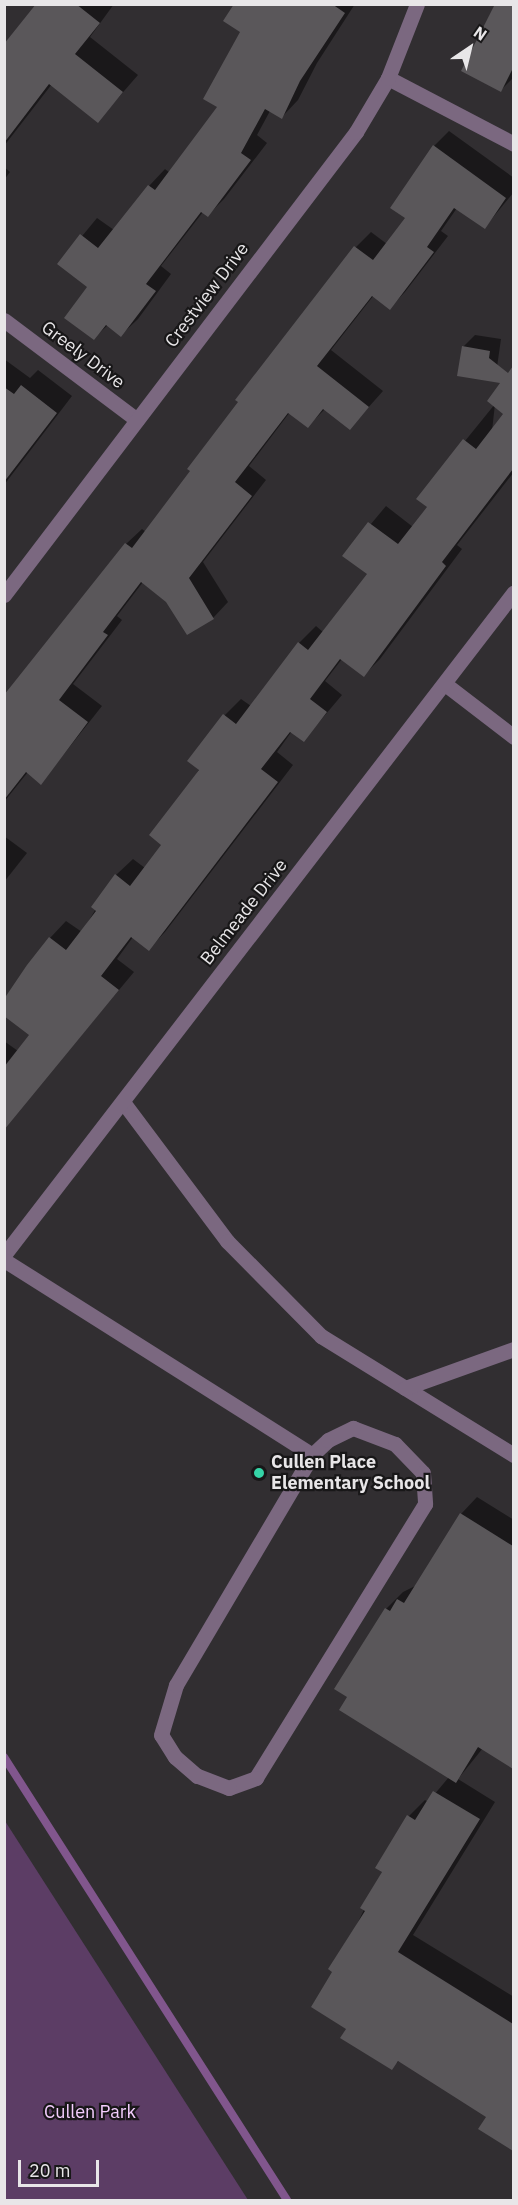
<!DOCTYPE html>
<html>
<head>
<meta charset="utf-8">
<style>
	body { margin:0 }
	#map { position:relative; width:518px; height:2205px; overflow:hidden; background:#312e31; font-family:"IBM Plex Sans",sans-serif }
	div>[style] { position:absolute }
	[style*='--x'] { left:calc(var(--x)*1px); top:calc(var(--y)*1px); width:calc(var(--w)*1px); rotate:calc(var(--a)*1deg) }
	.green>* { inset:0; background:#5c3d65 }
	.shadow>* { inset:0; background:#0007 }
	.stream>* { height:8px; margin:-4px; padding:0 4px; transform-origin:4px; border-radius:4px; background:#81568d }
	.building>* { inset:0; background:#5a575a }
	.minor>* { height:15px; margin:-7.5px; padding:0 7.5px; transform-origin:7.5px; border-radius:7.5px; background:#7b6880 }
	.dots>* { width:16px; height:16px; translate:-50% -50%; box-sizing:border-box; border:3px solid #181718; border-radius:50% }
	span { translate:-50% -50%; white-space:nowrap; text-align:center; line-height:1.15; -webkit-text-stroke:4.5px #181718; paint-order:stroke }
	.street-label { font-size:18px; color:#e8e6e8 }
	.poi-label { font-size:18px; color:#e8e6e8; font-weight:700 }
	.left { translate:0 -50%; text-align:left }
	.park-label { font-size:18px; color:#f4cefe }
	.frame { position:absolute; inset:0; border:6px solid #e8e6e8; pointer-events:none }
	.north { position:absolute; left:440px; top:18px; width:60px; height:60px; -webkit-text-stroke:4px #181718; paint-order:stroke; rotate:35deg; font-size:16px; font-weight:700; line-height:24px; text-align:center; color:#e8e6e8 }
	.north::after { content:''; display:block; margin:auto; width:21px; height:27px; background:#e8e6e8; clip-path:polygon(50% 0,100% 100%,50% 72%,0 100%) }
	.scale { position:absolute; left:18px; top:2160px; width:81px; height:27px; box-sizing:border-box; border:3px solid #e8e6e8; border-top:0; padding-left:8px; font-size:18px; line-height:21px; white-space:nowrap; color:#e8e6e8; -webkit-text-stroke:4px #181718; paint-order:stroke }
</style>
</head>
<body>
<div id="map">
	<div class="green">
		<div style="clip-path:polygon(5px 1821px,248px 2200px,5px 2200px)"></div>
	</div>
	<div class="shadow">
		<div style="clip-path:polygon(41px 4px,114px 4px,90px 37px,138px 75px,98px 121px,52px 84px,4px 146px,4px 51px)"></div>
		<div style="clip-path:polygon(236px 4px,355px 4px,317px 63px,298px 100px,282px 117px,270px 111px,257px 135px,267px 143px,224px 199px,208px 215px,203px 212px,161px 266px,171px 274px,138px 319px,121px 335px,108px 325px,94px 338px,89px 287px,59px 264px,97px 218px,114px 230px,149px 186px,165px 169px,170px 173px,220px 107px,242px 32px)"></div>
		<div style="clip-path:polygon(497px 4px,514px 4px,514px 77px,501px 90px)"></div>
		<div style="clip-path:polygon(449px 131px,514px 178px,514px 192px,485px 227px,457px 208px,441px 231px,448px 236px,405px 292px,390px 308px,374px 295px,331px 350px,383px 391px,350px 428px,325px 409px,308px 426px,290px 412px,249px 466px,266px 480px,203px 562px,228px 602px,213px 618px,168px 601px,143px 582px,117px 616px,122px 620px,73px 684px,102px 706px,41px 783px,28px 772px,4px 802px,4px 702px,126px 544px,142px 529px,146px 532px,192px 471px,240px 402px,237px 399px,356px 247px,371px 232px,387px 244px,407px 218px,434px 146px)"></div>
		<div style="clip-path:polygon(4px 167px,10px 172px,4px 180px)"></div>
		<div style="clip-path:polygon(475px 335px,501px 339px,497px 367px,463px 347px)"></div>
		<div style="clip-path:polygon(4px 359px,30px 378px,38px 370px,72px 396px,4px 485px)"></div>
		<div style="clip-path:polygon(514px 382px,514px 472px,457px 545px,462px 549px,380px 659px,364px 675px,342px 659px,325px 681px,342px 695px,304px 740px,292px 731px,277px 752px,293px 765px,165px 932px,149px 949px,133px 937px,117px 959px,134px 972px,13px 1117px,4px 1110px,4px 1041px,18px 1051px,31px 1034px,50px 938px,66px 921px,82px 932px,116px 875px,133px 859px,145px 868px,163px 844px,225px 715px,241px 699px,251px 706px,299px 643px,316px 626px,323px 632px,369px 573px,345px 555px,386px 506px,413px 527px,429px 507px,418px 499px,495px 404px,492px 431px,506px 414px,496px 406px)"></div>
		<div style="clip-path:polygon(4px 836px,27px 853px,4px 882px)"></div>
		<div style="clip-path:polygon(477px 1497px,514px 1520px,514px 1768px,483px 1748px,458px 1779px,495px 1802px,413px 1935px,514px 1997px,514px 2149px,480px 2128px,488px 2116px,400px 2060px,391px 2068px,348px 2028px,334px 1972px,409px 1816px,425px 1800px,428px 1802px,449px 1777px,349px 1697px,386px 1609px,403px 1592px,417px 1585px,461px 1514px)"></div>
	</div>
	<div class="stream">
		<div style="--x:4;--y:1757;--w:526;--a:57.43"></div>
	</div>
	<div class="building">
		<div style="clip-path:polygon(36px 4px,76px 4px,100px 23px,75px 54px,123px 92px,98px 123px,49px 84px,4px 143px,4px 44px)"></div>
		<div style="clip-path:polygon(234px 4px,332px 4px,345px 13px,300px 81px,282px 119px,265px 109px,241px 153px,251px 160px,208px 217px,201px 212px,146px 284px,156px 291px,121px 337px,106px 325px,94px 340px,64px 318px,87px 287px,57px 264px,80px 234px,98px 248px,148px 185px,155px 190px,217px 107px,203px 99px,240px 32px,223px 21px)"></div>
		<div style="clip-path:polygon(495px 4px,513px 4px,513px 68px,501px 92px,461px 71px)"></div>
		<div style="clip-path:polygon(433px 145px,506px 198px,485px 229px,454px 208px,427px 247px,434px 252px,390px 310px,372px 296px,317px 366px,369px 407px,350px 430px,323px 409px,308px 428px,288px 413px,235px 482px,252px 496px,189px 578px,214px 619px,187px 635px,166px 602px,141px 582px,103px 632px,108px 635px,59px 700px,88px 722px,41px 785px,26px 772px,4px 800px,4px 695px,125px 543px,132px 548px,190px 471px,187px 469px,238px 402px,235px 400px,354px 246px,373px 260px,405px 218px,390px 208px)"></div>
		<div style="clip-path:polygon(462px 346px,490px 351px,489px 358px,508px 373px,513px 366px,513px 469px,442px 562px,446px 566px,364px 677px,340px 659px,310px 699px,327px 712px,304px 742px,290px 732px,261px 769px,278px 782px,149px 951px,131px 937px,101px 976px,119px 990px,4px 1130px,4px 1067px,29px 1035px,4px 1016px,4px 999px,27px 965px,49px 937px,66px 950px,96px 911px,91px 907px,115px 874px,130px 886px,161px 845px,149px 835px,199px 770px,187px 761px,223px 714px,236px 724px,298px 642px,308px 650px,367px 574px,342px 556px,368px 522px,398px 544px,427px 507px,416px 499px,463px 439px,476px 449px,503px 414px,487px 401px,500px 383px,457px 376px)"></div>
		<div style="clip-path:polygon(21px 385px,57px 413px,4px 482px,4px 387px,14px 394px)"></div>
		<div style="clip-path:polygon(460px 1513px,513px 1546px,513px 1769px,478px 1747px,456px 1783px,339px 1710px,347px 1697px,334px 1689px,385px 1608px,390px 1611px,397px 1599px,404px 1603px)"></div>
		<div style="clip-path:polygon(433px 1791px,480px 1819px,398px 1952px,513px 2024px,513px 2151px,478px 2129px,486px 2117px,398px 2061px,392px 2070px,340px 2038px,346px 2029px,311px 2007px,332px 1972px,328px 1969px,365px 1911px,360px 1908px,382px 1872px,375px 1868px,407px 1815px,415px 1820px)"></div>
	</div>
	<div class="minor">
		<div style="--x:388;--y:78;--w:142;--a:27.6"></div>
		<div style="--x:4;--y:320;--w:166;--a:36.9"></div>
		<div style="--x:4;--y:595;--w:582;--a:-52.76"></div>
		<div style="--x:356;--y:132;--w:63;--a:-59.3"></div>
		<div style="--x:388;--y:78;--w:79;--a:-68.6"></div>
		<div style="--x:445;--y:684;--w:87;--a:37.5"></div>
		<div style="--x:123;--y:1102;--w:174;--a:53.2"></div>
		<div style="--x:227;--y:1241;--w:134;--a:45.3"></div>
		<div style="--x:321;--y:1336;--w:227;--a:31.7"></div>
		<div style="--x:4;--y:1255;--w:836;--a:-52.43"></div>
		<div style="--x:4;--y:1260;--w:365;--a:32.3"></div>
		<div style="--x:405;--y:1388;--w:116;--a:-19.7"></div>
		<div style="--x:353;--y:1428;--w:45;--a:20.9"></div>
		<div style="--x:395;--y:1444;--w:40;--a:46"></div>
		<div style="--x:423;--y:1473;--w:31;--a:86"></div>
		<div style="--x:425;--y:1504;--w:322;--a:121.7"></div>
		<div style="--x:256;--y:1778;--w:29;--a:160"></div>
		<div style="--x:229;--y:1788;--w:34;--a:-159"></div>
		<div style="--x:197;--y:1776;--w:29;--a:-139"></div>
		<div style="--x:175;--y:1757;--w:26;--a:-122"></div>
		<div style="--x:161;--y:1735;--w:52;--a:-73.3"></div>
		<div style="--x:176;--y:1685;--w:267;--a:-59.4"></div>
		<div style="--x:312;--y:1455;--w:22;--a:-43"></div>
		<div style="--x:328;--y:1440;--w:28;--a:-26"></div>
	</div>
	<div class="dots">
		<div style="left:259px;top:1473px;background:#35d4a7"></div>
	</div>
	<div class="street-label">
		<span style="left:207px;top:295px;rotate:-53deg">Crestview Drive</span>
		<span style="left:83px;top:355px;rotate:37deg">Greely Drive</span>
		<span style="left:244px;top:912px;rotate:-52deg">Belmeade Drive</span>
	</div>
	<div class="poi-label">
		<span class="left" style="left:271px;top:1473px">Cullen Place<br>Elementary School</span>
	</div>
	<div class="park-label">
		<span style="left:90px;top:2112px">Cullen Park</span>
	</div>
	<div class="frame"></div>
	<div class="north">N</div>
	<div class="scale">20 m</div>
</div>
</body>
</html>
